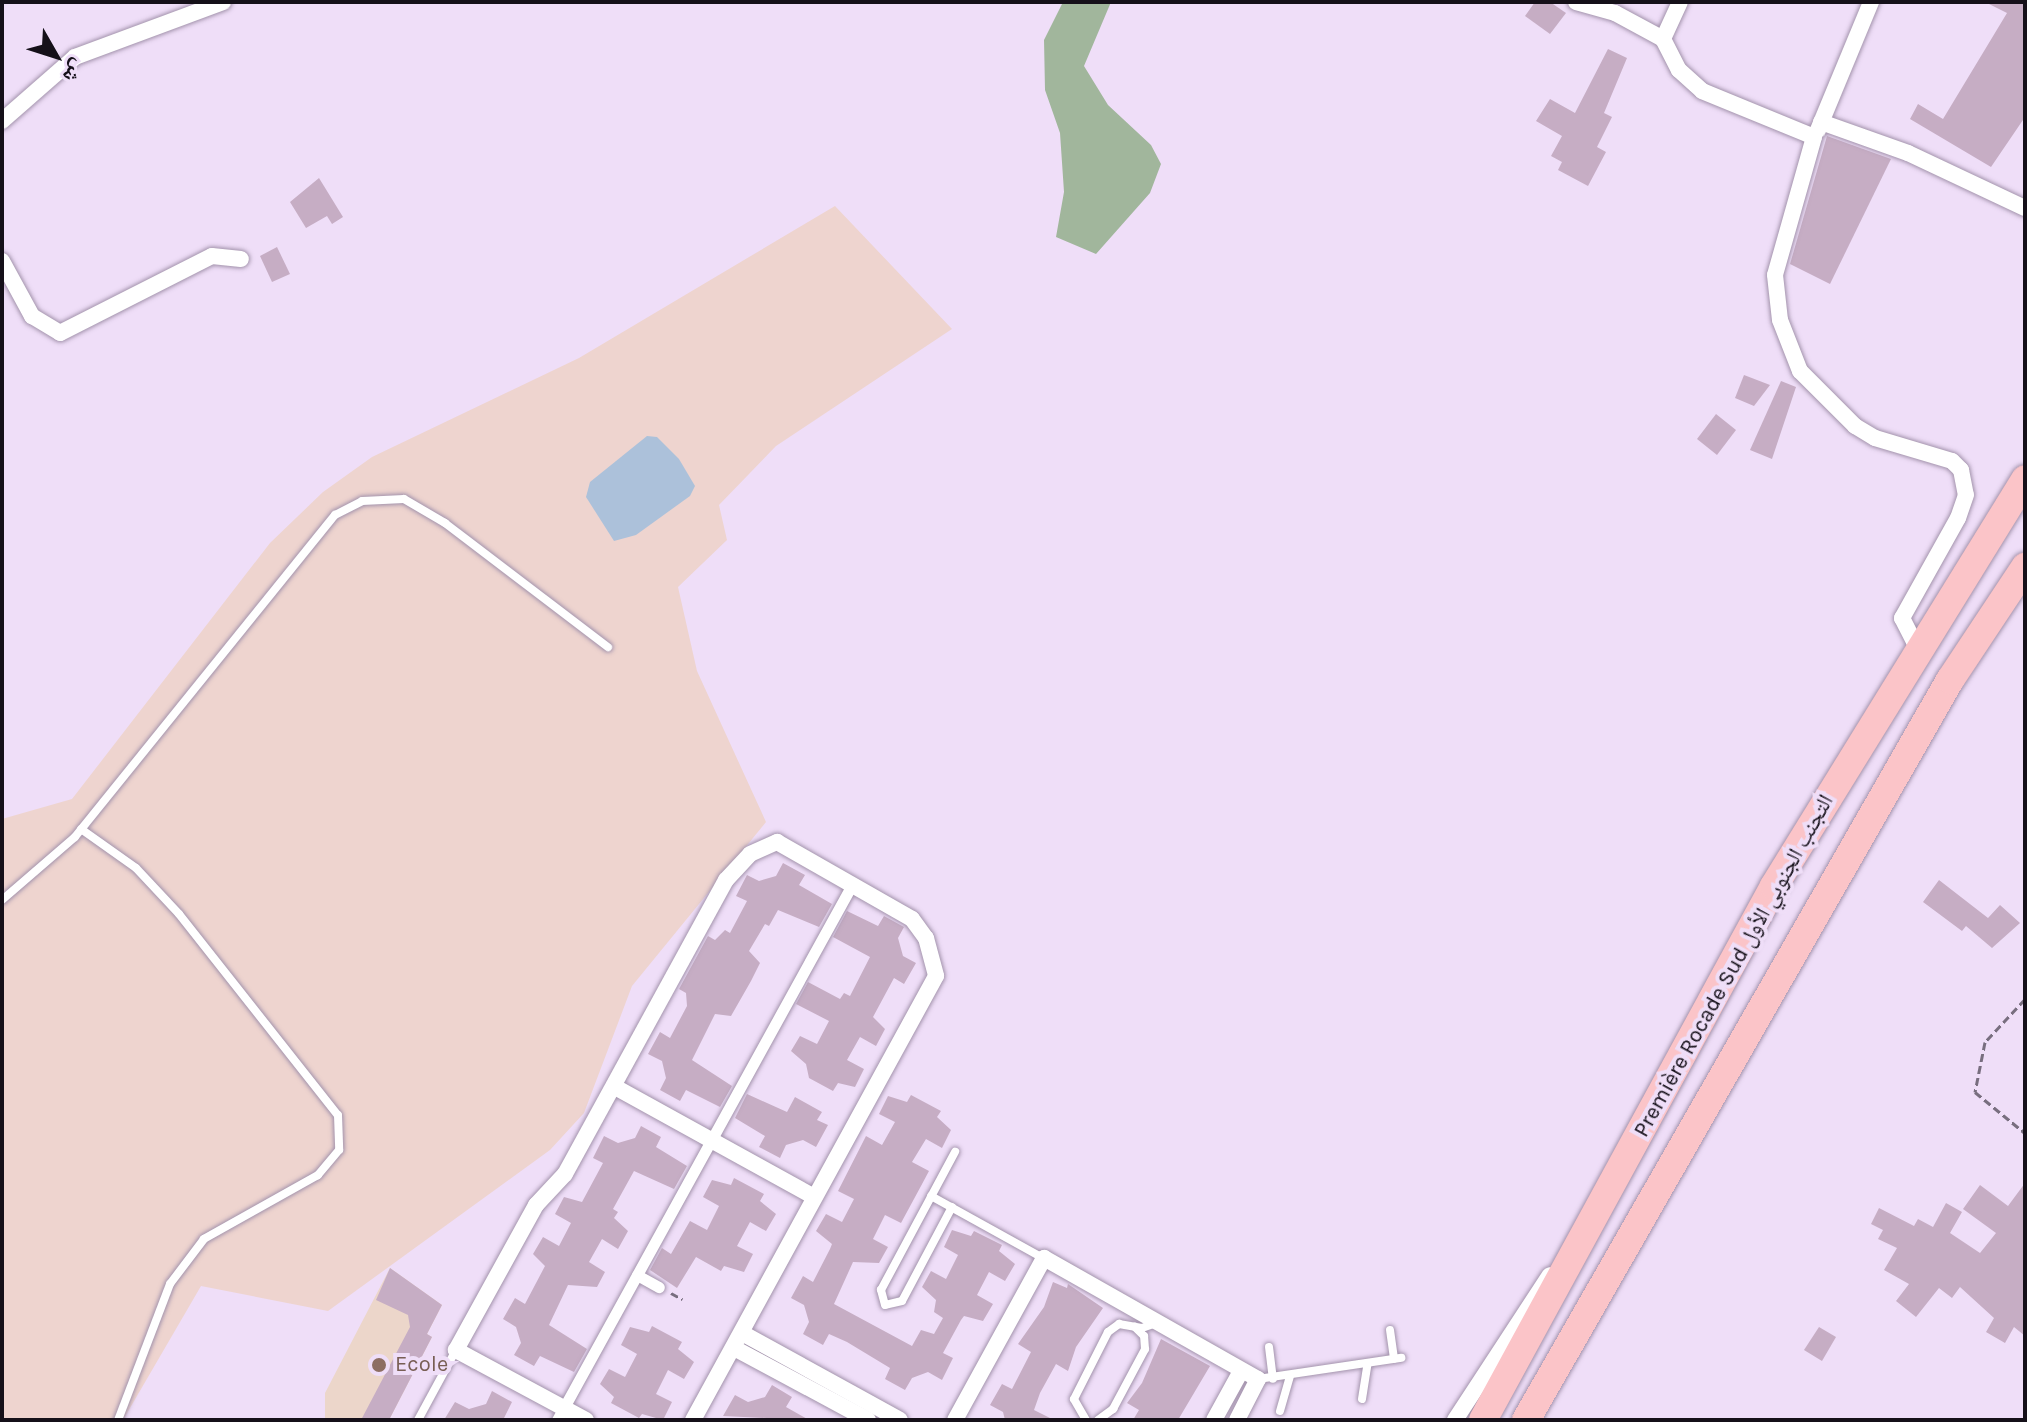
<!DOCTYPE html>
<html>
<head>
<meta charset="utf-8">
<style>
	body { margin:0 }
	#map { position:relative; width:2027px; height:1422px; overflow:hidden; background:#efdef8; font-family:Karla,"Noto Naskh Arabic",sans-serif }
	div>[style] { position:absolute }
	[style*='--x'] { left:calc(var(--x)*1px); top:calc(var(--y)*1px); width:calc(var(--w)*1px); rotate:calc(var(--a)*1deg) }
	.industrial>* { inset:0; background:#eed4cf }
	.education>* { inset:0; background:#ecd6ca }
	.forest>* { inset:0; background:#a1b69c }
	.water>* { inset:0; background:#acc1da }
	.building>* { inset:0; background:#c6adc4 }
	.path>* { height:3px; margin-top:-1.5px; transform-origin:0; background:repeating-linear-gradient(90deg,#786e7f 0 8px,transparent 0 12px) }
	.roads { filter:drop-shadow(0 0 2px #a393ac) drop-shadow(0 0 2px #a393ac) }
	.service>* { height:8px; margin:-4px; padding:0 4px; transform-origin:4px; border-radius:4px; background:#fff }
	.pedestrian>* { height:11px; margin:-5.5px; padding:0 5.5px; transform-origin:5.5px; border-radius:5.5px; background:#fff }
	.minor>* { height:16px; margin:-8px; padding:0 8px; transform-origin:8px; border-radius:8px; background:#fff }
	.motorway>* { height:28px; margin:-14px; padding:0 14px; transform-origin:14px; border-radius:14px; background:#fbc4c8 }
	.dots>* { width:22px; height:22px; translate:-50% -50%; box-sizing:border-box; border:4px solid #efdef8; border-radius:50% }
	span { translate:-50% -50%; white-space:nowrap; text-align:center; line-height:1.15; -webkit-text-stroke:8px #efdef8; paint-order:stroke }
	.street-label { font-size:22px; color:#151019 }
	.education-label { font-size:22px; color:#785e54 }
	.left { translate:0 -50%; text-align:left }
	.frame { position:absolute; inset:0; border:4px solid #151019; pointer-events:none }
	.north { position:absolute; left:16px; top:16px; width:80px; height:80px; -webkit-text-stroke:6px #efdef8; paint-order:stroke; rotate:129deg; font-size:22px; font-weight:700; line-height:32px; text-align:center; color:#151019 }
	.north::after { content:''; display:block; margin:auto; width:28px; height:36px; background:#151019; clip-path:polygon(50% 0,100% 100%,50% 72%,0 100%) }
</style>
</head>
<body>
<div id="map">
	<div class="industrial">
		<div style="clip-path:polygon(835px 206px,952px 329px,776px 446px,719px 505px,727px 540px,678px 587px,697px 671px,766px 822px,632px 986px,584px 1113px,550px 1150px,328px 1311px,201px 1286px,123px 1420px,2px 1420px,2px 819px,72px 799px,270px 543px,323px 492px,372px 457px,579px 358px)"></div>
	</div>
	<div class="education">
		<div style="clip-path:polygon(390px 1268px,442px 1305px,427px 1334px,432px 1337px,389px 1420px,325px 1420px,325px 1393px)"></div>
	</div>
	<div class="forest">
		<div style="clip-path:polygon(1063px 2px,1111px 2px,1084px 66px,1108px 105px,1151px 145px,1161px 164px,1150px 193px,1096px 254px,1056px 237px,1064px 192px,1060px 133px,1045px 90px,1044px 40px)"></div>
	</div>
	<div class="water">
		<div style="clip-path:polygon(647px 436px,657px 437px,679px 459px,695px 486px,690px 496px,636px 535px,614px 541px,586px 497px,590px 482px)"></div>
	</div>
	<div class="building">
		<div style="clip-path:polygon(1535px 2px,1550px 2px,1566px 13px,1550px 34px,1525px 16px)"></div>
		<div style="clip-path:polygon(1985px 2px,2025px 2px,2025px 117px,1991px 167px,1910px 119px,1918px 104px,1943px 119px,2007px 13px)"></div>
		<div style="clip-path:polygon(1608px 49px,1627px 58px,1604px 113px,1612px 117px,1597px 147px,1606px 152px,1588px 186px,1558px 170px,1562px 162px,1551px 156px,1562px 136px,1536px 121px,1550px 99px,1575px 113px)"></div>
		<div style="clip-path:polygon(1827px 136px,1891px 159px,1830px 284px,1790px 264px)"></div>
		<div style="clip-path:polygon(319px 178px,343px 217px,332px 224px,327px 216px,306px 228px,290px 202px)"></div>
		<div style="clip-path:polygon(277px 247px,290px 274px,272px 282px,260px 256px)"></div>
		<div style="clip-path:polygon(1744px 375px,1770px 385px,1754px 406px,1735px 398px)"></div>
		<div style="clip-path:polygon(1781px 381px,1796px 387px,1772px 459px,1750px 450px)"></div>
		<div style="clip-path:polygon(1716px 414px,1736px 430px,1717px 455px,1697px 439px)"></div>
		<div style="clip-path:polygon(783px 863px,805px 875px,799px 885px,832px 904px,819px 927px,778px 910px,769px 926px,765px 924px,749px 951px,760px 963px,751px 981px,731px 1016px,715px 1014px,692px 1060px,732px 1086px,720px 1107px,686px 1090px,680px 1101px,660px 1090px,666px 1078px,662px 1061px,648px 1054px,660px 1032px,670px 1038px,687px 1006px,686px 993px,679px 989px,708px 936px,715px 940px,725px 930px,730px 933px,747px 901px,736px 896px,747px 875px,759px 881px,776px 876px)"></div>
		<div style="clip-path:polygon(1939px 880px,1988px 918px,2000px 905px,2020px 923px,1992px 948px,1966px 926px,1962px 931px,1923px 902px)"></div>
		<div style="clip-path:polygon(847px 911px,878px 926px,884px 916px,904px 927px,898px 938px,903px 956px,916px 963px,904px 984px,894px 978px,873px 1017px,885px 1029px,876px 1046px,860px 1037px,847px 1060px,864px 1069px,855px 1087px,838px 1083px,833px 1091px,809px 1078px,806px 1064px,791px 1051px,800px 1036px,817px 1044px,829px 1021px,796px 1004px,808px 982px,840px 999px,844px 993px,850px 996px,870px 957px,833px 937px)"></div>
		<div style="clip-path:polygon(747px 1094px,787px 1112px,795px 1097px,822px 1112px,817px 1120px,828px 1125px,816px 1147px,803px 1140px,786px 1145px,780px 1158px,759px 1147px,765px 1136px,735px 1118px)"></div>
		<div style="clip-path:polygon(911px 1095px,941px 1111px,937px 1117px,951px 1130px,942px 1148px,926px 1139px,912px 1162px,929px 1171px,921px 1186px,901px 1223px,885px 1215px,873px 1239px,888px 1247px,879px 1263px,853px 1262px,834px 1304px,912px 1346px,921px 1330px,934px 1334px,943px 1318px,934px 1312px,936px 1300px,922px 1287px,931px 1271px,946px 1279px,958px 1255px,944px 1247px,952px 1230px,971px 1236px,974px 1231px,1002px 1245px,999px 1251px,1015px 1264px,1005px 1281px,989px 1272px,977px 1295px,993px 1304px,983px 1321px,964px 1316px,961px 1320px,943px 1353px,953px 1358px,942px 1380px,928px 1372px,912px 1378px,905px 1390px,885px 1379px,890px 1368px,847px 1342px,829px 1334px,823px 1345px,803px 1334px,809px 1322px,804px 1305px,791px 1298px,803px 1276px,813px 1282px,830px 1249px,832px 1244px,816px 1231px,826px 1214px,842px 1222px,854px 1199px,838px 1191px,866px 1136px,882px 1145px,895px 1122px,879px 1114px,888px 1096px,907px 1102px)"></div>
		<div style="clip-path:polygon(641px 1126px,661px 1137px,656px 1147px,687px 1166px,674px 1189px,634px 1171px,613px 1209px,618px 1212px,614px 1218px,628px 1231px,618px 1249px,602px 1239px,589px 1262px,605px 1272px,597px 1287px,568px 1285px,549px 1325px,587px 1349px,574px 1372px,540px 1356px,534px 1366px,514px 1355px,521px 1343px,516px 1327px,503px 1319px,515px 1298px,525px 1304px,545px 1266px,533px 1254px,543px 1237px,559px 1246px,571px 1223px,555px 1214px,564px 1197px,582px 1202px,603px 1163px,593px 1158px,604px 1136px,618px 1143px,635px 1138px)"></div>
		<div style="clip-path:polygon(734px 1178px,764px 1194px,760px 1201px,776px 1214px,766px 1231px,750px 1222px,737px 1246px,753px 1254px,744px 1272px,724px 1266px,721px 1271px,696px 1257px,677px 1288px,650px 1270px,662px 1248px,671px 1254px,690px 1221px,707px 1230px,719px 1206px,703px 1197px,712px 1180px,731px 1185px)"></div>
		<div style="clip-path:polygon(2025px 1183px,2025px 1336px,2014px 1327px,2005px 1343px,1986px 1332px,1994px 1318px,1960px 1287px,1952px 1298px,1939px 1288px,1916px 1317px,1896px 1301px,1909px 1284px,1884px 1270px,1897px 1248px,1878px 1239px,1883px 1230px,1871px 1224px,1879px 1208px,1914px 1226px,1918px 1219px,1933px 1227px,1946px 1203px,1962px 1212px,1950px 1233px,1980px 1253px,1996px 1233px,1963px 1209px,1980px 1185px,2008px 1206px)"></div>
		<div style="clip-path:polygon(390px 1268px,442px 1305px,427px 1334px,432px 1337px,389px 1420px,361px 1420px,410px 1327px,408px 1315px,376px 1300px)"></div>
		<div style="clip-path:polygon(1053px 1282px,1067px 1288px,1068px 1284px,1103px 1308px,1076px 1347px,1068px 1371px,1056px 1364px,1040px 1393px,1034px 1410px,1054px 1420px,1005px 1420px,1003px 1412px,990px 1405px,1002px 1384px,1012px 1389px,1031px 1352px,1018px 1344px,1044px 1307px)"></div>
		<div style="clip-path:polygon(652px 1326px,682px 1342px,678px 1349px,694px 1362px,684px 1379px,668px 1370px,656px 1394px,672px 1402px,663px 1420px,642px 1414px,639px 1418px,611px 1403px,614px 1397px,600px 1384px,609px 1369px,625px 1377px,637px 1354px,621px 1345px,630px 1327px,649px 1332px)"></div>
		<div style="clip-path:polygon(1819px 1327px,1836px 1337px,1822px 1361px,1804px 1350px)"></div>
		<div style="clip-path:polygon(1161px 1339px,1210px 1366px,1178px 1420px,1133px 1420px,1139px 1410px,1127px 1403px,1142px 1383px)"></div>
		<div style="clip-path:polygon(772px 1385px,792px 1397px,786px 1407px,809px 1420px,723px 1416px,735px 1395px,748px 1402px,765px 1397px)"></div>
		<div style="clip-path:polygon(492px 1391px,512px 1402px,503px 1420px,444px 1420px,455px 1402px,469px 1409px,486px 1404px)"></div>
	</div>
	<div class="path">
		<div style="--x:2025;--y:999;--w:59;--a:132.9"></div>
		<div style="--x:1985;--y:1042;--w:51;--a:101.3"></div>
		<div style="--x:1975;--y:1092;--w:65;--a:39.4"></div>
		<div style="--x:671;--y:1293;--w:13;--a:29"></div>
	</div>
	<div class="roads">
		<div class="service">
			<div style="--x:81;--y:829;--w:67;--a:35.3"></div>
			<div style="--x:136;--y:868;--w:63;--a:46.9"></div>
			<div style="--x:179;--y:914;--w:256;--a:51.7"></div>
			<div style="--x:338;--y:1115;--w:35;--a:88"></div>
			<div style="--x:339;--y:1150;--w:33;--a:130"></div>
			<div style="--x:318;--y:1175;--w:131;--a:150.7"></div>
			<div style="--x:204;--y:1239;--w:56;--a:127.1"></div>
			<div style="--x:170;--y:1284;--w:146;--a:110.9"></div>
			<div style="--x:2;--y:900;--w:96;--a:-40.8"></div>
			<div style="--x:75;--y:837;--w:414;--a:-51.1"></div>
			<div style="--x:335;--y:515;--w:30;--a:-27"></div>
			<div style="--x:362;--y:501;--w:42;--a:-2.7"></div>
			<div style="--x:404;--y:499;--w:48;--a:30.3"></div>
			<div style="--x:445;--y:523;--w:205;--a:37.3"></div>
			<div style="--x:931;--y:1196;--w:128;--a:29"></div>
			<div style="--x:952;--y:1207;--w:106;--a:118"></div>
			<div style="--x:902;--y:1301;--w:17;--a:167"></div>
			<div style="--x:885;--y:1305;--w:16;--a:-105"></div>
			<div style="--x:881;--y:1290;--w:157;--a:-61.8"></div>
			<div style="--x:1390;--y:1330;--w:29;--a:82"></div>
			<div style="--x:1269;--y:1347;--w:32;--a:83"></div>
			<div style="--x:1258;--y:1379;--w:145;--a:-8.4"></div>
			<div style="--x:1362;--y:1399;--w:36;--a:-81"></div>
			<div style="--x:1280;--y:1411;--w:36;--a:-74"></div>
			<div style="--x:418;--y:1420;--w:80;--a:-61.5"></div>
			<div style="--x:1086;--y:1420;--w:24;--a:-120"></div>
			<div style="--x:1074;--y:1399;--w:75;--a:-63.1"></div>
			<div style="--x:1108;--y:1332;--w:14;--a:-36"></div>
			<div style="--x:1119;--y:1324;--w:23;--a:10"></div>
			<div style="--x:1142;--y:1328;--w:15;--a:-20"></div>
			<div style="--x:1098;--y:1420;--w:19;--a:-36"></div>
			<div style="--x:1113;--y:1409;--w:68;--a:-61.9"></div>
			<div style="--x:1145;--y:1349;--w:13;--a:-94"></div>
			<div style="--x:1144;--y:1336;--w:13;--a:-135"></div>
		</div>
		<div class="pedestrian">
			<div style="--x:637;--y:1275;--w:25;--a:29"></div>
			<div style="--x:557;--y:1420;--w:613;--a:-61.14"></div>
		</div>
		<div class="minor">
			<div style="--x:1576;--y:2;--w:41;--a:15.8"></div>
			<div style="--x:1615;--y:13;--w:55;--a:28.4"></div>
			<div style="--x:1680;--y:2;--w:41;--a:114.7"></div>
			<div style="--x:1663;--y:39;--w:35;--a:63"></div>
			<div style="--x:1679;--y:70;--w:31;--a:42"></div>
			<div style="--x:1702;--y:91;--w:121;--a:22.3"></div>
			<div style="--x:1814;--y:137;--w:143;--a:105.8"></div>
			<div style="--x:1775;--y:275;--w:45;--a:83.7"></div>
			<div style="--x:1780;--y:320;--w:55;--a:68.6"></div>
			<div style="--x:1800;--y:371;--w:78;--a:45"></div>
			<div style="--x:1855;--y:426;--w:23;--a:31"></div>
			<div style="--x:1875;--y:438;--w:80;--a:16.6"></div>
			<div style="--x:1952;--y:461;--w:13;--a:45"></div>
			<div style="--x:1961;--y:470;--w:25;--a:79"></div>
			<div style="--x:1966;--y:495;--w:24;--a:109"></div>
			<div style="--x:1958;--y:518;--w:115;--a:119.2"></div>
			<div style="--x:1902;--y:618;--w:38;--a:63"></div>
			<div style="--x:2;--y:121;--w:97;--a:-41.2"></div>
			<div style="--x:75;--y:57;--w:158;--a:-20.4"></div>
			<div style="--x:1821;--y:122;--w:92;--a:19.6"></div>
			<div style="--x:1908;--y:153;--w:129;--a:25.2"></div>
			<div style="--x:1818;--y:130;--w:139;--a:-67.5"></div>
			<div style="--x:2;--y:261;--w:63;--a:61.4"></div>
			<div style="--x:32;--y:316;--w:33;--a:31"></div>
			<div style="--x:60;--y:333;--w:170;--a:-26.9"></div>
			<div style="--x:212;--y:256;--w:29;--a:6"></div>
			<div style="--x:615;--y:1087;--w:227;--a:28.9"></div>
			<div style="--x:742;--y:1333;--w:180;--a:28.8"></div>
			<div style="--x:734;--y:1348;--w:152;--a:28.2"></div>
			<div style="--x:586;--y:1420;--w:148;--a:-151.7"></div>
			<div style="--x:456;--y:1350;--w:166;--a:-61.1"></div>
			<div style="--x:536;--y:1205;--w:42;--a:-46.9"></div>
			<div style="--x:565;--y:1174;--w:335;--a:-61.3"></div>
			<div style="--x:726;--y:880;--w:35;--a:-47"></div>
			<div style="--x:750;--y:854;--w:30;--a:-24"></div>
			<div style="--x:777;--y:842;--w:155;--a:29.7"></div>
			<div style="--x:912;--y:919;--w:24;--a:54"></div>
			<div style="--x:926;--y:938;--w:39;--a:75"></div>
			<div style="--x:936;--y:976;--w:506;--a:118.69"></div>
			<div style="--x:955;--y:1420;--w:185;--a:-61.2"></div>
			<div style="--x:1044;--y:1258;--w:246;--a:29.5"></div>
			<div style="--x:1258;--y:1379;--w:46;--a:117.1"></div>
			<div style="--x:1214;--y:1420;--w:56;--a:-61.1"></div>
			<div style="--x:1455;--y:1420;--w:173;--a:-56.8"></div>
		</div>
		<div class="motorway">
			<div style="--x:1483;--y:1420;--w:608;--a:-61.41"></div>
			<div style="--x:1774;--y:886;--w:478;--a:-58.3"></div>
			<div style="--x:1526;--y:1420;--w:853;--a:-60.19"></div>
			<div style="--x:1950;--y:680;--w:136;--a:-56.4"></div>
		</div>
	</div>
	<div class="dots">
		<div style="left:379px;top:1365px;background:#8d6e63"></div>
	</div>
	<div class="street-label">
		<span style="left:1734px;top:966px;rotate:-61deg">Première Rocade Sud التجنب الجنوبي الأول</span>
	</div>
	<div class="education-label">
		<span class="left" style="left:395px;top:1365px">Ecole</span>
	</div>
	<div class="frame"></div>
	<div class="north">ش</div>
</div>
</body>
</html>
